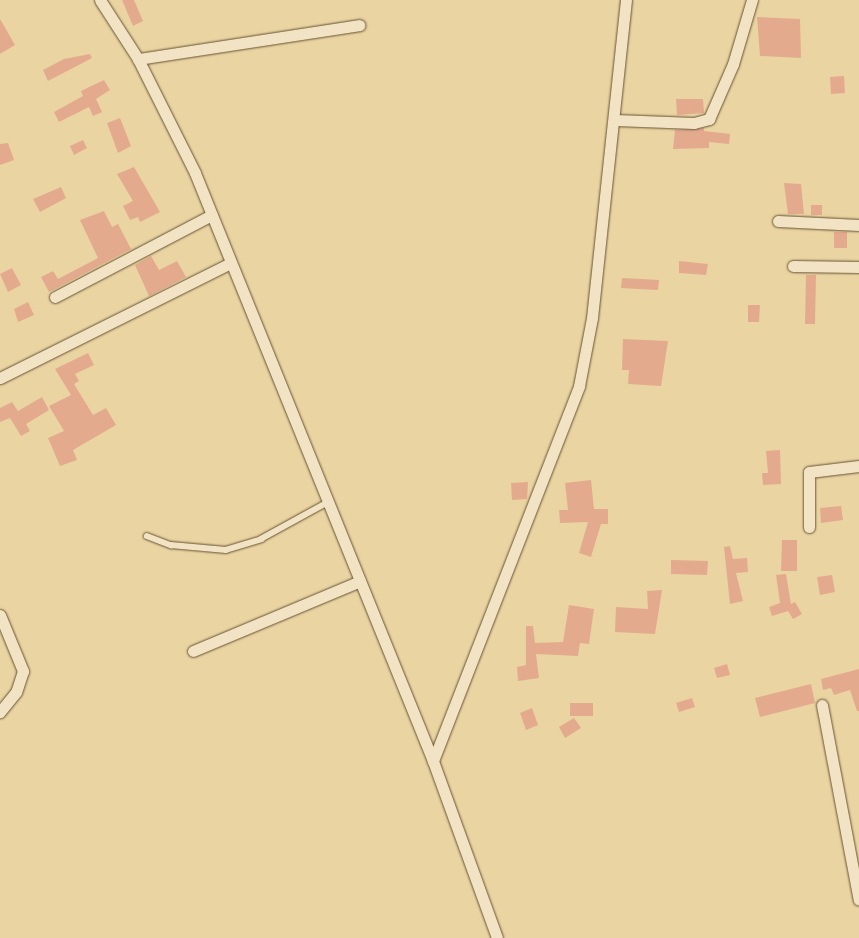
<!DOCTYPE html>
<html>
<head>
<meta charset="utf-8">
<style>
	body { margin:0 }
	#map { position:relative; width:859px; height:938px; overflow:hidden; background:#ead4a2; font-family:"Libre Bodoni",serif }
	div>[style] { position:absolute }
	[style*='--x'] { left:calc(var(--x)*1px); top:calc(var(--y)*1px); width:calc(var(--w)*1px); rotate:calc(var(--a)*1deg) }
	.building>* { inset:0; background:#e4aa8e }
	.roads { filter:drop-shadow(0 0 1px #675334) drop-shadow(0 0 1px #675334) }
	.lane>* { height:5.5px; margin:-2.75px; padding:0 2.75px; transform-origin:2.75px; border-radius:2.75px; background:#f1e3c3 }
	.street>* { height:11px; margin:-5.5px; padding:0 5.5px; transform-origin:5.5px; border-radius:5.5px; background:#f1e3c3 }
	span { translate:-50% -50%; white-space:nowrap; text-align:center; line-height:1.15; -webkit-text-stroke:5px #f1e3c3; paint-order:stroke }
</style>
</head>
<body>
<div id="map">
	<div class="building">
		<div style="clip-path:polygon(122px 0,134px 0,143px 21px,133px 26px)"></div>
		<div style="clip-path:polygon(757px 17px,800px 19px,801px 58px,760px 56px)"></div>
		<div style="clip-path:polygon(0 19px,15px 45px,0 54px)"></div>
		<div style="clip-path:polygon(90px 54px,92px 58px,48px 81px,43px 70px,64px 59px)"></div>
		<div style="clip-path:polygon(844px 76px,845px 93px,831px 94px,830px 77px)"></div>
		<div style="clip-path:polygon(104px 80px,110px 90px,96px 99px,102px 112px,93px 116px,89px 107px,59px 122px,54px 112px,83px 96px,81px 91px)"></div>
		<div style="clip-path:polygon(676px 99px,703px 99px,704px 113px,677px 115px)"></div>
		<div style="clip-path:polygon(120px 118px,131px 146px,118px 153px,107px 123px)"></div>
		<div style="clip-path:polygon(704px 128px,704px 131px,730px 134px,729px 144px,709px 142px,709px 148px,673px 149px,675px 130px)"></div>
		<div style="clip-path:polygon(83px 140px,87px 148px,74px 155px,70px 146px)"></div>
		<div style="clip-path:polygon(8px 143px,14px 160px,0 165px,0 144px)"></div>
		<div style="clip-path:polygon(134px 167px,160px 212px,140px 222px,138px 217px,130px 220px,123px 206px,133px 201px,117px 174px)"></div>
		<div style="clip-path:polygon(784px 183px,801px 184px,804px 214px,788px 214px)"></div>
		<div style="clip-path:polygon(61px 187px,66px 198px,40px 212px,33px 199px)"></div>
		<div style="clip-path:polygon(811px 205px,822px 205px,822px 215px,811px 215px)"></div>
		<div style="clip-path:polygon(104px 211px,112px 227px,118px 224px,131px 249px,49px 292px,41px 277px,53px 271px,58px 279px,98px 258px,80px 220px)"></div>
		<div style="clip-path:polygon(834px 232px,847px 232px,847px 248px,834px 248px)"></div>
		<div style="clip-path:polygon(151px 256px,159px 270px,177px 261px,186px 277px,149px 296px,135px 265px)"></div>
		<div style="clip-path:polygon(679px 261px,708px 264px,706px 275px,679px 273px)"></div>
		<div style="clip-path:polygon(12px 268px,21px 285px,8px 292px,0 274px)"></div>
		<div style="clip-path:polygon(806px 275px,816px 275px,815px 324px,805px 324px)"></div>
		<div style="clip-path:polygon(622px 278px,659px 280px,658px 290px,621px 288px)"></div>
		<div style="clip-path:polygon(28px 302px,34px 315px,18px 322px,14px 309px)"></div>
		<div style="clip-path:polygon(748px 305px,760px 305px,759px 322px,748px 322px)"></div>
		<div style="clip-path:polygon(623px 339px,668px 341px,661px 386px,628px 384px,629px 370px,622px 370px)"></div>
		<div style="clip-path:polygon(88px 353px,94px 365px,75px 374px,79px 381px,74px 384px,93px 415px,106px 408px,116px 425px,73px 450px,77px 460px,60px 466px,48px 438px,64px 431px,49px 406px,71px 395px,55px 369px)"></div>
		<div style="clip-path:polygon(42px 397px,49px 410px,26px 424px,30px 431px,21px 436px,10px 418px,0 422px,0 408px,12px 402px,18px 411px)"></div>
		<div style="clip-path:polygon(780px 450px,781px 484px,763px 485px,762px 473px,768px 473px,766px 451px)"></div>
		<div style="clip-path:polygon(591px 480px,594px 509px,608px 509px,608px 524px,601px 524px,591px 557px,579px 553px,588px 522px,560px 523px,559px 510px,568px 510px,565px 483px)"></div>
		<div style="clip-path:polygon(528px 482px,527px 499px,512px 500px,511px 483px)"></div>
		<div style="clip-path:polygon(841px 506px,843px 520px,821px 523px,820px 508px)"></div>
		<div style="clip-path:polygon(782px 540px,797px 540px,797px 571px,781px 571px)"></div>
		<div style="clip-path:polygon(730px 546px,733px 559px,747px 558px,748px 572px,736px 573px,743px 601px,730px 604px,724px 547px)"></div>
		<div style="clip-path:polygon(671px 560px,708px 561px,707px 575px,671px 574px)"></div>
		<div style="clip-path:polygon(786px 574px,791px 604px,795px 602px,802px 614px,793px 619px,788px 611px,772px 616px,769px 607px,780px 603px,776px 575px)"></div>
		<div style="clip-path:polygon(832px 575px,835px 592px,820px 595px,817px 577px)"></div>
		<div style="clip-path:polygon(662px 590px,655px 634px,615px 632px,616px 607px,648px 609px,647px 591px)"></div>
		<div style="clip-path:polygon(569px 605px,594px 609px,589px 644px,580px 643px,578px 656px,536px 654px,539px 678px,518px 681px,517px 667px,526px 665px,526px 626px,533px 626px,535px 643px,563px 642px)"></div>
		<div style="clip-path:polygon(727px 664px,730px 675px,717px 678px,714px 668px)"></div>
		<div style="clip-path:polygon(859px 669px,859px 711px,857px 711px,850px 690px,834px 695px,831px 688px,823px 690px,821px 679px)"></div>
		<div style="clip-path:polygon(811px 684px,815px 703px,760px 717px,755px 698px)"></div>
		<div style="clip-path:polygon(692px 698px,695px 707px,679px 712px,676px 703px)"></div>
		<div style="clip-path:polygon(570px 703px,593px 703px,593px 716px,570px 716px)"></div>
		<div style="clip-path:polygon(532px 708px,538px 725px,526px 730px,520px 713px)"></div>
		<div style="clip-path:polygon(574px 718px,581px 728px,565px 738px,559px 727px)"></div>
	</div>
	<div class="roads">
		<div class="lane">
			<div style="--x:147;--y:536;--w:26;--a:21"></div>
			<div style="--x:171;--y:545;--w:55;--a:5.2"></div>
			<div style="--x:226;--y:550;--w:37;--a:-17"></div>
			<div style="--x:261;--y:539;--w:77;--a:-28.9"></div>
		</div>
		<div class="street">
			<div style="--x:100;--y:0;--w:70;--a:57.2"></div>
			<div style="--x:138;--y:59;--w:127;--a:63.4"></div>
			<div style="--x:195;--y:173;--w:634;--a:67.96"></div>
			<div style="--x:433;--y:761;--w:188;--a:70.1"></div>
			<div style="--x:138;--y:59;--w:224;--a:-8.7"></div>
			<div style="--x:615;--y:120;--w:79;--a:2.2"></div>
			<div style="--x:694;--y:123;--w:16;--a:-15"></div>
			<div style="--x:709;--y:119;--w:60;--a:-66.4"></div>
			<div style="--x:733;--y:64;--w:67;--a:-73.5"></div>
			<div style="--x:778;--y:221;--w:81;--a:2.8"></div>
			<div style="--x:793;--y:266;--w:66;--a:0.9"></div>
			<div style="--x:55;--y:297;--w:177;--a:-27.6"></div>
			<div style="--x:0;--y:378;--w:258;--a:-26.5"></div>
			<div style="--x:809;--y:527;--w:55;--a:-90"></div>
			<div style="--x:809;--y:472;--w:50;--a:-6.8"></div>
			<div style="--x:0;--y:615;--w:61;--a:67.7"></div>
			<div style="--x:23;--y:671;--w:22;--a:108"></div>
			<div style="--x:16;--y:692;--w:26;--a:129"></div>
			<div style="--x:193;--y:651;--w:181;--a:-22.7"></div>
			<div style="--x:822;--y:705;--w:198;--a:79.3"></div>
			<div style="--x:433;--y:761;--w:402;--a:-68.7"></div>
			<div style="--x:579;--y:386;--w:69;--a:-79.2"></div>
			<div style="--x:592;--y:318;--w:320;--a:-83.9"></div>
		</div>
	</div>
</div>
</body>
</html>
